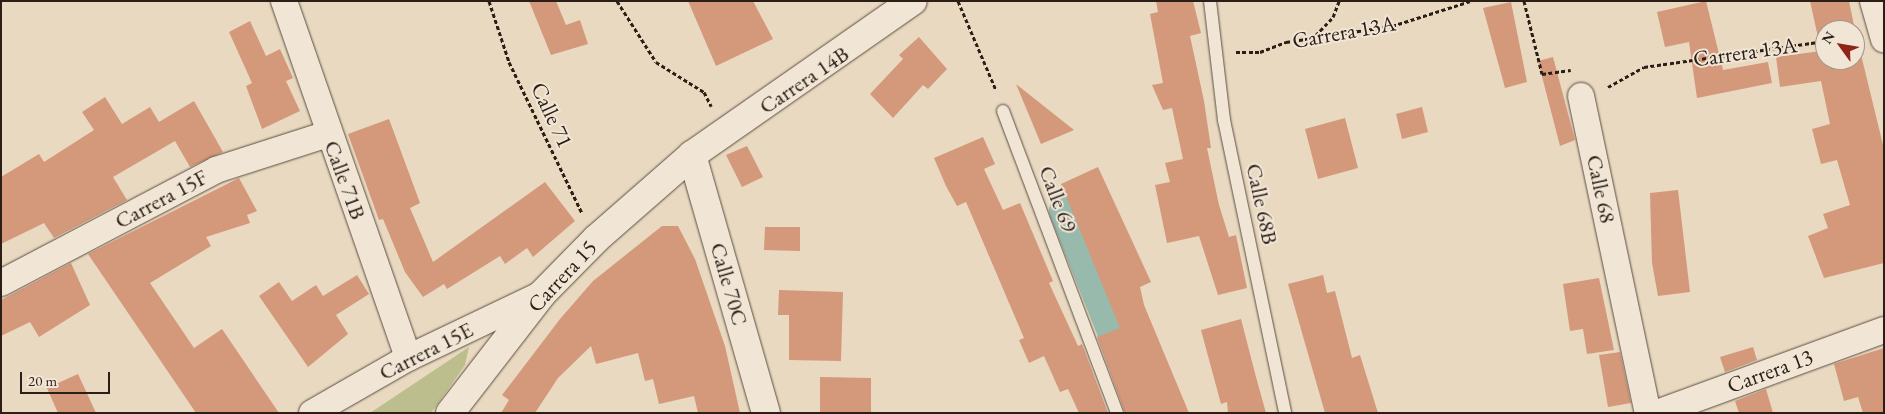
<!DOCTYPE html>
<html>
<head>
<meta charset="utf-8">
<style>
	body { margin:0 }
	#map { position:relative; width:1885px; height:414px; overflow:hidden; background:#e9d9c0; font-family:"EB Garamond",serif }
	div>[style] { position:absolute }
	[style*='--x'] { left:calc(var(--x)*1px); top:calc(var(--y)*1px); width:calc(var(--w)*1px); rotate:calc(var(--a)*1deg) }
	.green>* { inset:0; background:#bcbe8e }
	.canal>* { height:31px; margin:-15.5px; padding:0 15.5px; transform-origin:15.5px; border-radius:15.5px; background:#98baad }
	.building>* { inset:0; background:#d4987b }
	.path>* { height:3px; margin-top:-1.5px; transform-origin:0; background:repeating-linear-gradient(90deg,#2a1e16 0 4px,transparent 0 6.5px) }
	.roads { filter:drop-shadow(0 0 1px #5a4d40) drop-shadow(0 0 1px #5a4d40) }
	.service>* { height:12px; margin:-6px; padding:0 6px; transform-origin:6px; border-radius:6px; background:#f1e6d6 }
	.minor>* { height:26px; margin:-13px; padding:0 13px; transform-origin:13px; border-radius:13px; background:#f1e6d6 }
	.tertiary>* { height:28px; margin:-14px; padding:0 14px; transform-origin:14px; border-radius:14px; background:#f1e6d6 }
	span { translate:-50% -50%; white-space:nowrap; text-align:center; line-height:1.15; -webkit-text-stroke:4px #f1e6d6; paint-order:stroke }
	.street-label { font-size:22px; color:#2a1e16 }
	.frame { position:absolute; inset:0; border:2px solid #2a1e16; pointer-events:none }
	.north { position:absolute; left:1815px; top:20px; width:50px; height:50px; box-sizing:border-box; background:#f1e6d6; border:1px solid #a19689; border-radius:50%; rotate:302deg; font-size:14px; font-weight:700; line-height:20px; text-align:center; color:#2a1e16 }
	.north::after { content:''; display:block; margin:auto; width:18px; height:22px; background:#8f2418; clip-path:polygon(50% 0,100% 100%,50% 72%,0 100%) }
	.scale { position:absolute; left:20px; top:372px; width:90px; height:22px; box-sizing:border-box; border:2px solid #2a1e16; border-top:0; padding-left:6px; font-size:15px; line-height:18px; white-space:nowrap; color:#2a1e16; -webkit-text-stroke:4px #f1e6d6; paint-order:stroke }
</style>
</head>
<body>
<div id="map">
	<div class="green">
		<div style="clip-path:polygon(469px 347px,465px 365px,431px 413px,370px 413px)"></div>
	</div>
	<div class="canal">
		<div style="--x:1064;--y:210;--w:173;--a:68.3"></div>
	</div>
	<div class="building">
		<div style="clip-path:polygon(529px 1px,556px 1px,566px 25px,580px 20px,588px 44px,551px 55px)"></div>
		<div style="clip-path:polygon(688px 1px,753px 1px,773px 39px,716px 66px)"></div>
		<div style="clip-path:polygon(1156px 1px,1193px 1px,1201px 33px,1190px 36px,1204px 101px,1211px 148px,1207px 148px,1219px 205px,1229px 237px,1236px 235px,1247px 288px,1218px 295px,1199px 236px,1167px 243px,1155px 185px,1170px 182px,1165px 163px,1183px 159px,1172px 108px,1163px 110px,1152px 85px,1163px 83px,1150px 14px,1158px 12px)"></div>
		<div style="clip-path:polygon(1706px 1px,1723px 70px,1768px 62px,1772px 83px,1697px 98px,1689px 42px,1665px 47px,1657px 12px)"></div>
		<div style="clip-path:polygon(1810px 1px,1849px 1px,1855px 30px,1825px 30px,1825px 60px,1855px 60px,1855px 30px,1884px 149px,1884px 263px,1824px 278px,1808px 236px,1828px 228px,1823px 214px,1850px 205px,1837px 160px,1821px 164px,1812px 129px,1830px 124px,1821px 81px,1780px 87px,1776px 57px,1821px 51px)"></div>
		<div style="clip-path:polygon(1511px 2px,1527px 82px,1505px 88px,1483px 8px)"></div>
		<div style="clip-path:polygon(250px 21px,266px 56px,280px 49px,293px 78px,286px 81px,300px 111px,262px 129px,246px 86px,252px 83px,229px 32px)"></div>
		<div style="clip-path:polygon(919px 37px,947px 69px,928px 89px,923px 85px,893px 118px,870px 94px,903px 59px,899px 55px)"></div>
		<div style="clip-path:polygon(1553px 57px,1575px 140px,1560px 146px,1538px 61px)"></div>
		<div style="clip-path:polygon(1016px 84px,1074px 130px,1041px 144px)"></div>
		<div style="clip-path:polygon(105px 97px,122px 124px,150px 107px,159px 122px,194px 101px,223px 152px,190px 167px,175px 141px,113px 177px,127px 200px,54px 238px,44px 223px,1px 244px,1px 177px,39px 154px,44px 162px,94px 130px,82px 112px)"></div>
		<div style="clip-path:polygon(1422px 107px,1428px 132px,1402px 139px,1396px 114px)"></div>
		<div style="clip-path:polygon(1345px 118px,1358px 168px,1318px 179px,1305px 129px)"></div>
		<div style="clip-path:polygon(389px 119px,420px 203px,410px 208px,433px 262px,545px 182px,575px 221px,533px 257px,527px 248px,505px 264px,500px 256px,447px 289px,444px 284px,423px 297px,405px 272px,383px 219px,379px 220px,348px 134px)"></div>
		<div style="clip-path:polygon(983px 137px,995px 164px,984px 169px,1003px 210px,1020px 203px,1053px 281px,1049px 283px,1078px 346px,1082px 344px,1108px 413px,1079px 413px,1068px 389px,1060px 392px,1044px 356px,1029px 363px,1019px 340px,1024px 338px,966px 202px,957px 206px,946px 186px,934px 158px)"></div>
		<div style="clip-path:polygon(747px 146px,763px 177px,742px 187px,726px 155px)"></div>
		<div style="clip-path:polygon(1098px 167px,1151px 282px,1140px 287px,1144px 305px,1189px 413px,1125px 413px,1097px 337px,1120px 328px,1061px 184px)"></div>
		<div style="clip-path:polygon(239px 178px,257px 211px,247px 215px,250px 223px,206px 237px,211px 246px,150px 283px,194px 348px,222px 329px,279px 413px,196px 413px,88px 254px)"></div>
		<div style="clip-path:polygon(1678px 190px,1690px 292px,1658px 296px,1652px 263px,1650px 193px)"></div>
		<div style="clip-path:polygon(662px 226px,678px 226px,695px 259px,725px 346px,740px 413px,698px 413px,694px 396px,659px 404px,653px 379px,645px 381px,638px 353px,596px 364px,591px 346px,558px 378px,535px 413px,501px 413px,509px 400px,502px 395px,560px 319px,593px 281px)"></div>
		<div style="clip-path:polygon(765px 227px,800px 227px,800px 251px,764px 250px)"></div>
		<div style="clip-path:polygon(71px 263px,90px 305px,39px 337px,30px 322px,1px 336px,1px 300px)"></div>
		<div style="clip-path:polygon(357px 275px,369px 294px,336px 315px,348px 334px,308px 367px,259px 296px,279px 282px,292px 301px,316px 285px,323px 296px)"></div>
		<div style="clip-path:polygon(1323px 275px,1327px 293px,1335px 291px,1352px 358px,1360px 355px,1378px 413px,1325px 413px,1288px 284px)"></div>
		<div style="clip-path:polygon(1599px 278px,1614px 350px,1587px 354px,1583px 329px,1570px 331px,1563px 284px)"></div>
		<div style="clip-path:polygon(779px 290px,843px 292px,841px 361px,789px 360px,789px 315px,778px 315px)"></div>
		<div style="clip-path:polygon(1241px 319px,1256px 377px,1266px 413px,1228px 413px,1227px 402px,1221px 404px,1201px 330px)"></div>
		<div style="clip-path:polygon(1753px 347px,1757px 360px,1725px 372px,1720px 357px)"></div>
		<div style="clip-path:polygon(1884px 348px,1884px 413px,1863px 413px,1858px 397px,1844px 401px,1834px 364px)"></div>
		<div style="clip-path:polygon(1620px 352px,1631px 403px,1608px 407px,1599px 355px)"></div>
		<div style="clip-path:polygon(78px 374px,96px 413px,58px 413px,47px 388px)"></div>
		<div style="clip-path:polygon(820px 377px,871px 378px,871px 413px,820px 413px)"></div>
		<div style="clip-path:polygon(1766px 389px,1773px 413px,1739px 413px,1735px 401px)"></div>
	</div>
	<div class="path">
		<div style="--x:489;--y:1;--w:64;--a:71.8"></div>
		<div style="--x:509;--y:62;--w:168;--a:64.2"></div>
		<div style="--x:617;--y:1;--w:72;--a:57.4"></div>
		<div style="--x:656;--y:62;--w:57;--a:32"></div>
		<div style="--x:704;--y:92;--w:16;--a:63"></div>
		<div style="--x:958;--y:1;--w:97;--a:66.9"></div>
		<div style="--x:1524;--y:1;--w:75;--a:76.1"></div>
		<div style="--x:1542;--y:74;--w:29;--a:-8"></div>
		<div style="--x:1311;--y:40;--w:32;--a:-46"></div>
		<div style="--x:1333;--y:17;--w:17;--a:-69"></div>
		<div style="--x:1236;--y:52;--w:24;--a:0"></div>
		<div style="--x:1260;--y:52;--w:28;--a:-21"></div>
		<div style="--x:1286;--y:42;--w:107;--a:-8.6"></div>
		<div style="--x:1392;--y:26;--w:83;--a:-17.6"></div>
		<div style="--x:1608;--y:87;--w:41;--a:-29.1"></div>
		<div style="--x:1644;--y:67;--w:183;--a:-8.2"></div>
	</div>
	<div class="roads">
		<div class="service">
			<div style="--x:1210;--y:1;--w:120;--a:83.3"></div>
			<div style="--x:1224;--y:120;--w:299;--a:78.2"></div>
			<div style="--x:1003;--y:111;--w:323;--a:69.3"></div>
		</div>
		<div class="minor">
			<div style="--x:284;--y:1;--w:378;--a:70.8"></div>
			<div style="--x:1873;--y:1;--w:40;--a:74"></div>
			<div style="--x:1581;--y:96;--w:324;--a:78.1"></div>
			<div style="--x:1;--y:283;--w:243;--a:-27.7"></div>
			<div style="--x:216;--y:170;--w:118;--a:-17.8"></div>
			<div style="--x:312;--y:413;--w:111;--a:-29.8"></div>
			<div style="--x:408;--y:358;--w:148;--a:-25.5"></div>
			<div style="--x:1657;--y:413;--w:242;--a:-20.1"></div>
		</div>
		<div class="tertiary">
			<div style="--x:692;--y:155;--w:268;--a:74"></div>
			<div style="--x:450;--y:413;--w:150;--a:-52.3"></div>
			<div style="--x:542;--y:294;--w:77;--a:-45.5"></div>
			<div style="--x:596;--y:239;--w:128;--a:-41.2"></div>
			<div style="--x:692;--y:155;--w:269;--a:-34.9"></div>
		</div>
	</div>
	<div class="street-label">
		<span style="left:1344px;top:32px;rotate:-10deg">Carrera 13A</span>
		<span style="left:1745px;top:52px;rotate:-8deg">Carrera 13A</span>
		<span style="left:804px;top:80px;rotate:-34deg">Carrera 14B</span>
		<span style="left:552px;top:115px;rotate:65deg">Calle 71</span>
		<span style="left:345px;top:180px;rotate:70deg">Calle 71B</span>
		<span style="left:1601px;top:189px;rotate:78deg">Calle 68</span>
		<span style="left:161px;top:199px;rotate:-28deg">Carrera 15F</span>
		<span style="left:1058px;top:199px;rotate:69deg">Calle 69</span>
		<span style="left:1262px;top:204px;rotate:78deg">Calle 68B</span>
		<span style="left:562px;top:276px;rotate:-47deg">Carrera 15</span>
		<span style="left:729px;top:284px;rotate:74deg">Calle 70C</span>
		<span style="left:426px;top:351px;rotate:-27deg">Carrera 15E</span>
		<span style="left:1770px;top:371px;rotate:-20deg">Carrera 13</span>
	</div>
	<div class="frame"></div>
	<div class="north">N</div>
	<div class="scale">20 m</div>
</div>
</body>
</html>
